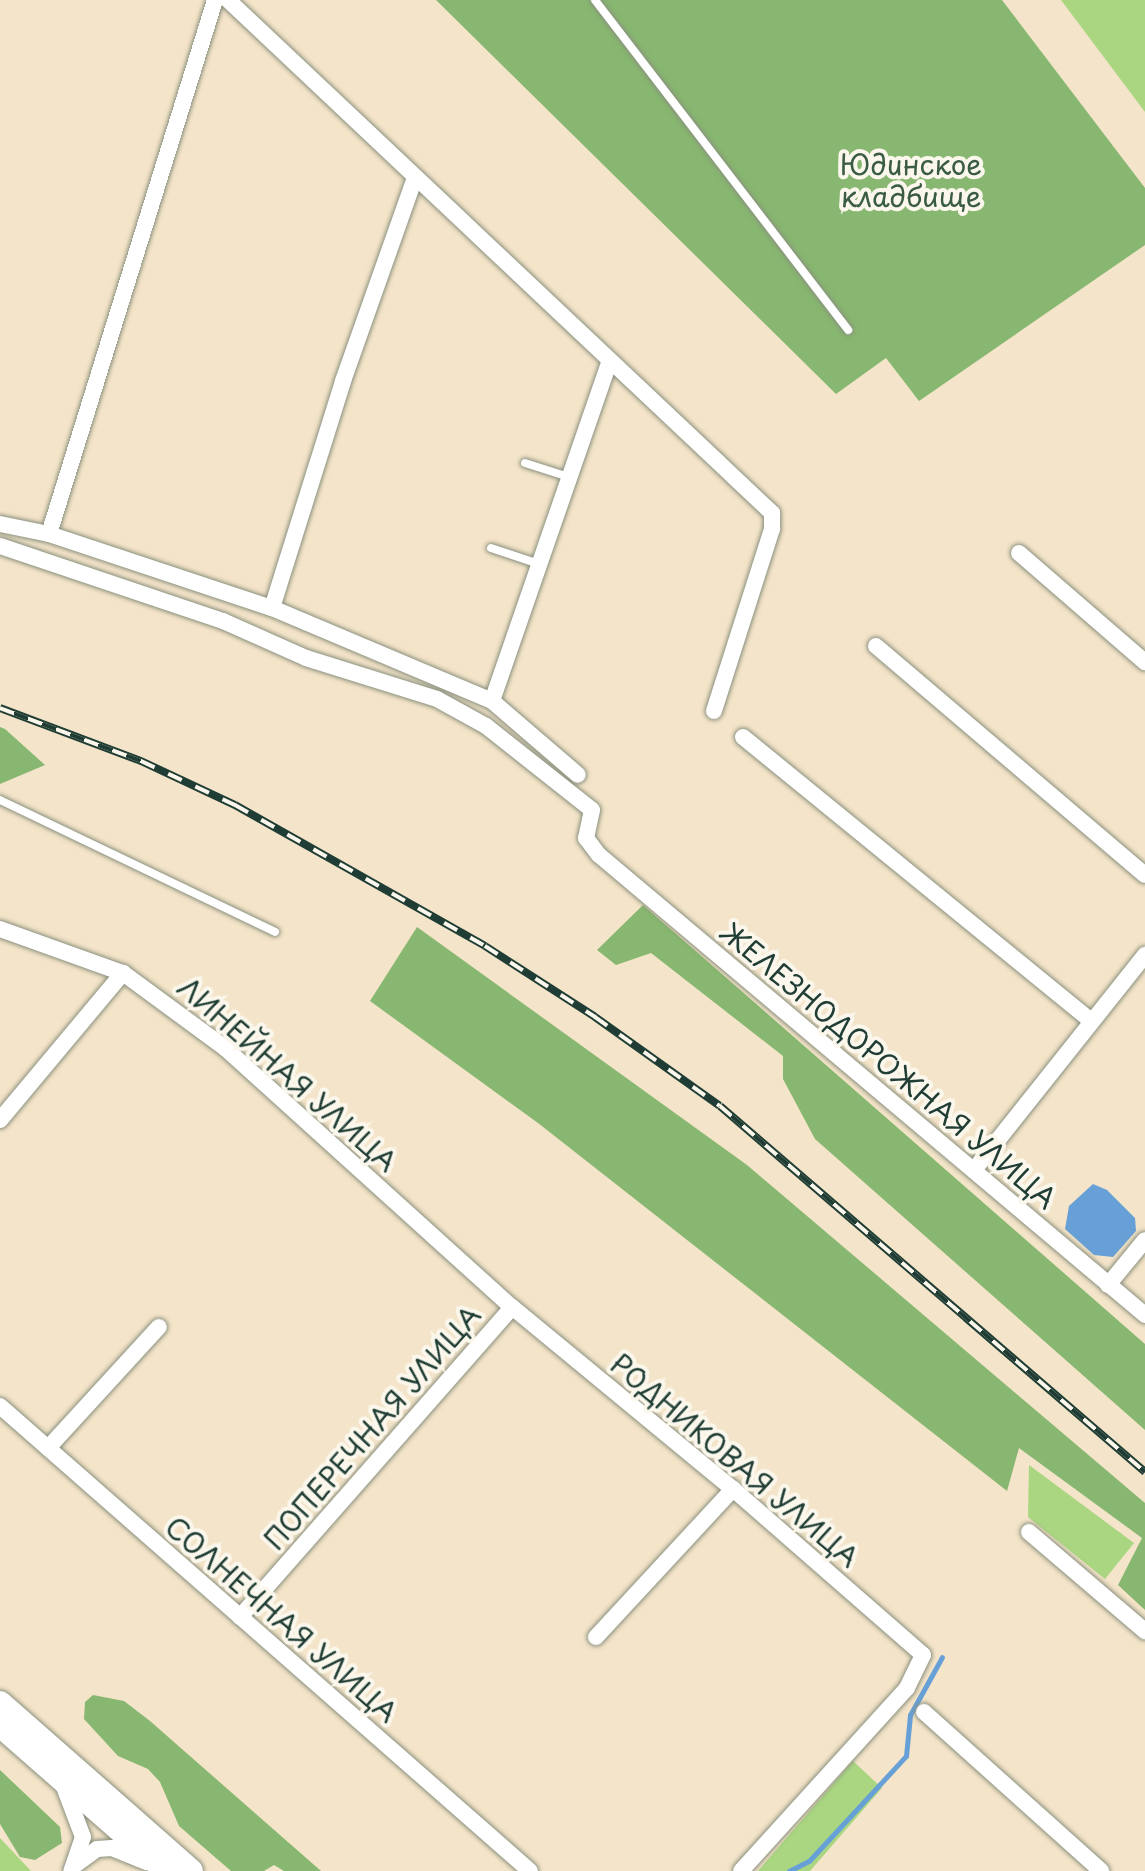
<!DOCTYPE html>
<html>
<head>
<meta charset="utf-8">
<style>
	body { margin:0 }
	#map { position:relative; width:1145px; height:1871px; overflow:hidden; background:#f4e4c9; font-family:"Playpen Sans",sans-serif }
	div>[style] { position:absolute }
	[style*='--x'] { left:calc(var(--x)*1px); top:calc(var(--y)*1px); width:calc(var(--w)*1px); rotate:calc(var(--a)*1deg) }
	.green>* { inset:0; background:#aad682 }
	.forest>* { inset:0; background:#87b770 }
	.water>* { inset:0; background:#67a0d6 }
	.stream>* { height:5px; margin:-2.5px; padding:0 2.5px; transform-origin:2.5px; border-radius:2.5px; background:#67a0d6 }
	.roads { filter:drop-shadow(0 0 2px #8a907e) drop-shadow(0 0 2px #8a907e) }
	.lane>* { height:8px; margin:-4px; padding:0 4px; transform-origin:4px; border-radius:4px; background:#fff }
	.street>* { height:16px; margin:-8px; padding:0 8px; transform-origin:8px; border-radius:8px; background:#fff }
	.primary>* { height:24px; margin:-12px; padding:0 12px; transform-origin:12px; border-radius:12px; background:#fff }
	.rail>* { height:8px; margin-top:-4px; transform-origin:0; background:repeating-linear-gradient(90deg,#fbf7ec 0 15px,#1f3d34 0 30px); box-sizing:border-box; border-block:2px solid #1f3d34 }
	span { translate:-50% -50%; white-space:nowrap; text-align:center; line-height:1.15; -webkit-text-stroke:8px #fbf7ec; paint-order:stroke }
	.park-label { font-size:28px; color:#3b5c44 }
	.street-label { font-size:28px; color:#1f3d34 }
</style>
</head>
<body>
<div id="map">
	<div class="green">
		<div style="clip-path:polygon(1061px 0,1145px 0,1145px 112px)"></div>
		<div style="clip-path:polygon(1029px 1465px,1134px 1543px,1105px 1579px,1028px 1517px)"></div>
		<div style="clip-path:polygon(853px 1761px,882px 1788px,810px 1871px,758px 1871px)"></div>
		<div style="clip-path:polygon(0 1838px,31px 1871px,0 1871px)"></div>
	</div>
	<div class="forest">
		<div style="clip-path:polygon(436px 0,1002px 0,1145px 188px,1145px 245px,919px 401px,886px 358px,836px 394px)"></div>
		<div style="clip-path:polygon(0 727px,5px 729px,45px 765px,0 784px)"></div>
		<div style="clip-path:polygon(643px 905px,1145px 1344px,1145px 1430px,815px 1139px,783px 1079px,783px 1056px,651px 953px,616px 965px,597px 950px)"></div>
		<div style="clip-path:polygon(417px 927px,747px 1165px,1145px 1503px,1145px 1610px,1118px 1585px,1142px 1538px,1019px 1448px,1007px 1491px,538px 1123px,370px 1001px)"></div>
		<div style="clip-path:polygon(93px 1695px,124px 1701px,150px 1721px,321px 1871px,284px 1871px,274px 1865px,264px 1871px,231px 1871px,179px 1826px,160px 1782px,148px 1769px,118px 1756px,84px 1719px,85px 1702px)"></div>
		<div style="clip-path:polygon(0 1770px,60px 1827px,62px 1843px,35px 1860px,20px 1857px,0 1824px)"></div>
	</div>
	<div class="water">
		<div style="clip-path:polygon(1093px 1184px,1107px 1190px,1135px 1218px,1136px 1231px,1113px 1257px,1094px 1255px,1065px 1229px,1069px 1206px)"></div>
	</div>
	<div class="stream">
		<div style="--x:789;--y:1871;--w:22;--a:-27"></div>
		<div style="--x:809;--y:1861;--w:143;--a:-47.3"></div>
		<div style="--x:906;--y:1756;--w:41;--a:-84.4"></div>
		<div style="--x:910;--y:1715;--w:66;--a:-61.1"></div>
	</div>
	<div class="roads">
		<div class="lane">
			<div style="--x:595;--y:0;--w:416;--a:52.5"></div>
			<div style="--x:525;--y:463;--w:46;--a:17.7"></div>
			<div style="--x:491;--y:548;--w:51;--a:18.4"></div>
			<div style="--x:0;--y:800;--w:305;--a:25.6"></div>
		</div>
		<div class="street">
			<div style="--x:228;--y:0;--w:748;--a:43.32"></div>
			<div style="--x:772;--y:513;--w:16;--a:90"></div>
			<div style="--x:772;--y:529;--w:191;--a:107.7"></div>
			<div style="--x:0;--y:524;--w:50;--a:11.5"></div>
			<div style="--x:49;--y:534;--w:235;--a:18.4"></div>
			<div style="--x:272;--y:608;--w:239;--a:22.9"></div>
			<div style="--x:492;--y:701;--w:113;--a:40.7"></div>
			<div style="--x:49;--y:534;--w:559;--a:-72.73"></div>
			<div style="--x:0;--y:546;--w:235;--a:18.6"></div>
			<div style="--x:223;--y:621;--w:91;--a:24"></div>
			<div style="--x:306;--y:658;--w:137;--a:17.4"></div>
			<div style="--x:437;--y:699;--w:56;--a:28.9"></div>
			<div style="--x:486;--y:726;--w:135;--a:38.4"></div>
			<div style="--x:592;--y:810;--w:29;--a:102"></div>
			<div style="--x:586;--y:838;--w:21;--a:53"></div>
			<div style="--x:599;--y:855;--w:714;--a:40.11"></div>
			<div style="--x:1019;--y:553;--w:167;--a:40.9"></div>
			<div style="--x:272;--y:608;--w:238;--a:-72.6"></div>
			<div style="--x:343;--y:381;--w:215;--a:-70.5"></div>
			<div style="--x:876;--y:646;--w:353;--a:40.4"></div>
			<div style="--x:492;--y:701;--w:357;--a:-70.9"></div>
			<div style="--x:743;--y:737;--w:446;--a:39.2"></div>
			<div style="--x:0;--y:929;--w:131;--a:19.7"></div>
			<div style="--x:123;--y:973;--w:127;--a:36.3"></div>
			<div style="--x:225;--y:1048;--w:387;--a:42.1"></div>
			<div style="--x:512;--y:1307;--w:286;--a:39.5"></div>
			<div style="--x:733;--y:1489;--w:252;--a:41.1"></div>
			<div style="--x:923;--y:1655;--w:37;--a:116"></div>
			<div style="--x:907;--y:1688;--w:247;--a:132.2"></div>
			<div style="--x:0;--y:1120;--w:192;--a:-50.1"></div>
			<div style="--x:974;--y:1170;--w:275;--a:-51.5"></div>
			<div style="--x:1108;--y:1285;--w:58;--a:-50.6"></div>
			<div style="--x:0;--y:1406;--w:705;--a:41.26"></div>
			<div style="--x:48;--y:1448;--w:164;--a:-47.5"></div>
			<div style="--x:1029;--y:1532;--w:153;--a:40.5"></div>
			<div style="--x:240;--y:1617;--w:412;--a:-48.7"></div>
			<div style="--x:596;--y:1637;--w:202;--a:-47.2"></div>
			<div style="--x:924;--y:1712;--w:238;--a:41.9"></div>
			<div style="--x:64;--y:1787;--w:53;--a:69.2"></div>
			<div style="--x:83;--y:1837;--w:36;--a:109"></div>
			<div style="--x:75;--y:1865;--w:27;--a:-36"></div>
			<div style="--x:97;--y:1849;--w:15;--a:-4"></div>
			<div style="--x:112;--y:1848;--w:38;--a:22"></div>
		</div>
		<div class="primary">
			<div style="--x:0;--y:1703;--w:254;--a:41.3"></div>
			<div style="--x:0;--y:1725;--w:222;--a:41.2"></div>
		</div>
	</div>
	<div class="rail">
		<div style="--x:0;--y:708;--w:151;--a:20.6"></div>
		<div style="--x:141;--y:761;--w:104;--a:25.1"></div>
		<div style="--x:235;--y:805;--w:287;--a:29.4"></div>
		<div style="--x:485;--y:946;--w:131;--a:32.8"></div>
		<div style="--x:595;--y:1017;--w:153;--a:35.5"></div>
		<div style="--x:720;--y:1106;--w:561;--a:40.73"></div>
	</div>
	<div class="park-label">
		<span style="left:911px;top:180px">Юдинское<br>кладбище</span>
	</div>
	<div class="street-label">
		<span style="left:889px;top:1065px;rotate:40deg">ЖЕЛЕЗНОДОРОЖНАЯ УЛИЦА</span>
		<span style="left:288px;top:1074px;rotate:41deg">ЛИНЕЙНАЯ УЛИЦА</span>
		<span style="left:372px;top:1427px;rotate:-49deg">ПОПЕРЕЧНАЯ УЛИЦА</span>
		<span style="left:735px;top:1460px;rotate:40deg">РОДНИКОВАЯ УЛИЦА</span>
		<span style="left:282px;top:1619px;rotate:41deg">СОЛНЕЧНАЯ УЛИЦА</span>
	</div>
</div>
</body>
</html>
